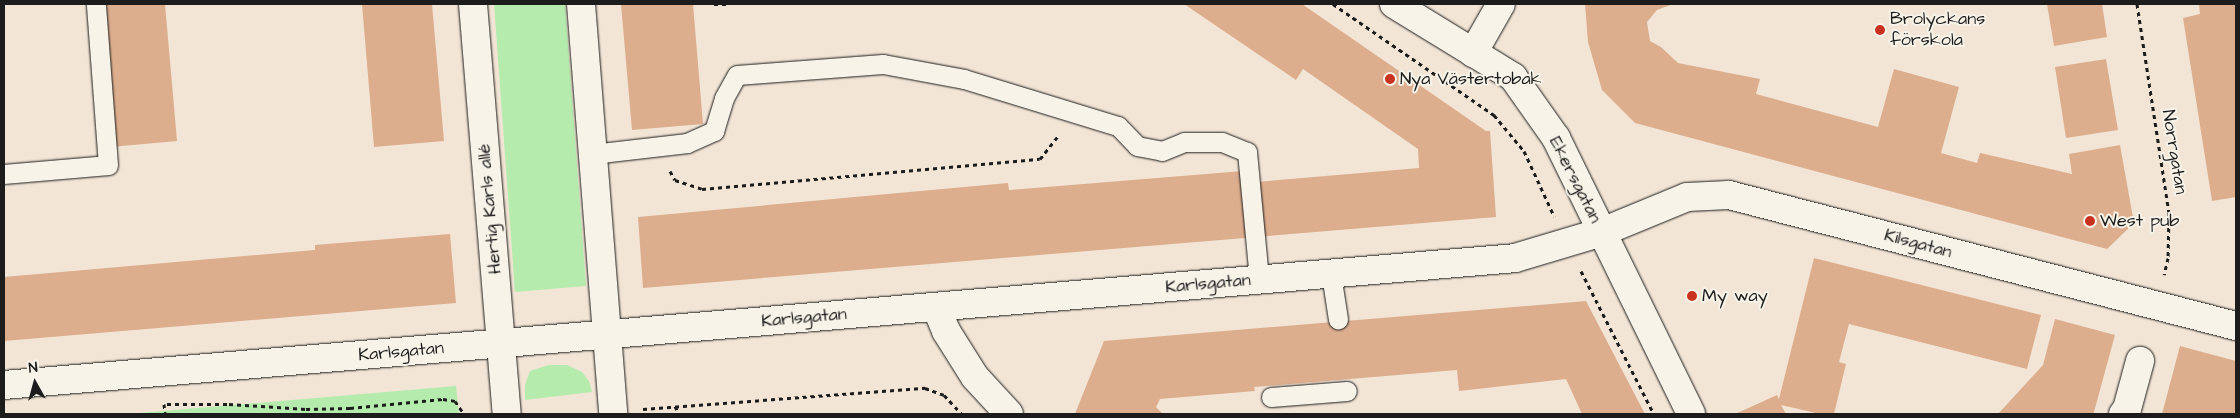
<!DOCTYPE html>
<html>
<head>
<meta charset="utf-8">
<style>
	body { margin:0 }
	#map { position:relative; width:2240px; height:418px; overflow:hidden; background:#f2e5d6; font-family:"Architects Daughter",sans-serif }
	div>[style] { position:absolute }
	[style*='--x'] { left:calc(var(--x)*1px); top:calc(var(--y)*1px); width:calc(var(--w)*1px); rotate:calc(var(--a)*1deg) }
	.green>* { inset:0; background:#b5ecae }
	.building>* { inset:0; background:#ddae8e }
	.path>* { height:3px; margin-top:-1.5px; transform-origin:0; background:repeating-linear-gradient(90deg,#1c1c1c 0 4px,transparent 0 8px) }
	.roads { filter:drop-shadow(0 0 1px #1c1c1c) drop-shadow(0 0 1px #1c1c1c) }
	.lane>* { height:19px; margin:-9.5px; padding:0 9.5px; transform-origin:9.5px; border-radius:9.5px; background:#f7f3e8 }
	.street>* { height:28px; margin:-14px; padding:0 14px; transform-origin:14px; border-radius:14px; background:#f7f3e8 }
	.secondary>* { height:28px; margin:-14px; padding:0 14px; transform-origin:14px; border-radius:14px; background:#f7f3e8 }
	.dots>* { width:14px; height:14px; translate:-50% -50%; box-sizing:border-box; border:2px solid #f7f3e8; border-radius:50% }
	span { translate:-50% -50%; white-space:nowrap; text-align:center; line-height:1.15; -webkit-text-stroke:4px #f7f3e8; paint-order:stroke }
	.poi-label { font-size:18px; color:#1c1c1c }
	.left { translate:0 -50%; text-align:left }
	.street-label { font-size:18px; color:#1c1c1c }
	.frame { position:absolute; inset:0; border:5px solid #1c1c1c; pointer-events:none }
	.north { position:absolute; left:10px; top:358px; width:50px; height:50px; -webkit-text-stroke:4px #f7f3e8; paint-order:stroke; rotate:353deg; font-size:14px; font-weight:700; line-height:20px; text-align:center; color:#1c1c1c }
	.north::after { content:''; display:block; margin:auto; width:18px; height:22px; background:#1c1c1c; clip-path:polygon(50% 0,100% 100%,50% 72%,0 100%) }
</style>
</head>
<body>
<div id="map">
	<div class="green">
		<div style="clip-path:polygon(494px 4px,565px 4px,586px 286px,515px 292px)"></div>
		<div style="clip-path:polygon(549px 365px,567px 365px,582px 372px,589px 381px,592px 392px,525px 400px,525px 385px,530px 371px)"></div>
		<div style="clip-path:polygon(456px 386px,459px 414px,127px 414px)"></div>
	</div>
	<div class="building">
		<div style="clip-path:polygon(99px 4px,165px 4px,177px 141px,111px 147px)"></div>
		<div style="clip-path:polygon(362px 4px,432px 4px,444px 141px,374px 147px)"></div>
		<div style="clip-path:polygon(621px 4px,693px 4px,703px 124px,632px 130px)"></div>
		<div style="clip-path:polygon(1184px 4px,1302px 4px,1486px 131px,1490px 131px,1496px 217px,643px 288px,638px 217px,1008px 183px,1009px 190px,1255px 170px,1256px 182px,1419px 168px,1418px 149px,1303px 69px,1296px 80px)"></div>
		<div style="clip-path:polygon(1585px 4px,1673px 4px,1657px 10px,1647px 22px,1650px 41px,1661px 47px,1678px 63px,1760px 79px,1756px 94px,1878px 127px,1894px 69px,1959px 87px,1941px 153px,1977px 163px,1980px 153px,2072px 174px,2069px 154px,2120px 145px,2134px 223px,2107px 249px,1635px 123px,1602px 90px,1588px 42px)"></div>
		<div style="clip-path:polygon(2047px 4px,2102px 4px,2107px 37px,2054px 46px)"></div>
		<div style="clip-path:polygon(2199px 4px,2236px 4px,2236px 197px,2212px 201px,2183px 18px,2200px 14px)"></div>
		<div style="clip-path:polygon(2106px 59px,2118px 130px,2066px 138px,2055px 67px)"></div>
		<div style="clip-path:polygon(450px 234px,456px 303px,4px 341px,4px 277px,315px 250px,315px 245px)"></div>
		<div style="clip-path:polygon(1814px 258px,2041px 315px,2027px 369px,1849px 324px,1839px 362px,1846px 364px,1834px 414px,1820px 414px,1781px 405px,1786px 414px,1735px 414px,1777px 395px,1779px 399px)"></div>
		<div style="clip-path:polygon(1586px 301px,1645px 414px,1582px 414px,1566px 379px,1459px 391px,1457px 370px,1254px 387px,1255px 391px,1160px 399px,1156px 407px,1163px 414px,1075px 414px,1104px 341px)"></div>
		<div style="clip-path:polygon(2055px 319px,2115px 335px,2094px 412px,2093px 414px,1998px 414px,2043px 365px)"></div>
		<div style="clip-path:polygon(2180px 346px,2236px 361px,2236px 414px,2162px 414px)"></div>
	</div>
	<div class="path">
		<div style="--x:714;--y:4;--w:13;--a:0"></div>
		<div style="--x:1333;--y:4;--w:196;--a:34.6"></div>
		<div style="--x:1494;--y:115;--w:47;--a:50.2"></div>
		<div style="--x:1524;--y:151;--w:72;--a:65.2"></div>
		<div style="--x:2137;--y:4;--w:210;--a:81.3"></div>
		<div style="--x:2169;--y:212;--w:46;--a:91.2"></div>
		<div style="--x:2168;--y:258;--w:17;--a:103"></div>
		<div style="--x:670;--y:171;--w:10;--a:61"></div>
		<div style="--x:675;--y:180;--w:28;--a:18"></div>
		<div style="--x:702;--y:189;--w:339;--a:-5.1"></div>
		<div style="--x:1040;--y:159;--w:31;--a:-52"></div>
		<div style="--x:1581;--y:271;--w:161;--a:63"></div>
		<div style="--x:164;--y:404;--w:10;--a:84"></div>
		<div style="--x:167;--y:404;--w:62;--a:0"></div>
		<div style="--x:229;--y:404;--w:77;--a:3.7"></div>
		<div style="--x:306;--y:409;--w:44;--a:-1.3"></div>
		<div style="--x:350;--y:408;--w:93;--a:-5.5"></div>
		<div style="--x:443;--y:399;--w:12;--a:9"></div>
		<div style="--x:455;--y:401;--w:16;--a:55"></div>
		<div style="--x:675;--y:406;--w:9;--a:63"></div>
		<div style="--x:643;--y:409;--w:283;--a:-4.3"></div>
		<div style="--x:925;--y:388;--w:20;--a:20"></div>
		<div style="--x:944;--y:395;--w:26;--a:47"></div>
	</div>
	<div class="roads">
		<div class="lane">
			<div style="--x:592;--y:154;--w:96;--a:-6.6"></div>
			<div style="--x:687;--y:143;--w:30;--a:-24"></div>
			<div style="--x:714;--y:131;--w:34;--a:-73"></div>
			<div style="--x:724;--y:98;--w:26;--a:-61"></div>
			<div style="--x:737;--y:75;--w:146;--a:-4.3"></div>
			<div style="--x:883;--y:64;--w:82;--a:10.5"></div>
			<div style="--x:964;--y:79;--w:161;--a:17"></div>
			<div style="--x:1118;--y:126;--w:28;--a:46"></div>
			<div style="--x:1137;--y:146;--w:25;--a:11"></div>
			<div style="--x:1162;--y:151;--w:24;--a:-22"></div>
			<div style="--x:1184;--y:142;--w:38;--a:0"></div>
			<div style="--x:1222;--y:142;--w:27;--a:22"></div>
			<div style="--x:1247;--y:152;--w:129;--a:84.6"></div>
			<div style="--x:4;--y:174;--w:104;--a:-4.9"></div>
			<div style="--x:108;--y:165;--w:161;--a:-94.3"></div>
			<div style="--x:1331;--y:274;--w:46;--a:81.2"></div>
			<div style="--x:1271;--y:397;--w:76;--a:-4.5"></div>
		</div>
		<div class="street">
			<div style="--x:1394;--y:4;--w:140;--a:31.5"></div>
			<div style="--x:1513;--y:77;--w:75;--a:54.8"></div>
			<div style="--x:1556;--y:138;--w:307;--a:63.9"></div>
			<div style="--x:1473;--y:53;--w:56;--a:-60.3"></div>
			<div style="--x:936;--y:307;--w:26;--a:67"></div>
			<div style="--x:946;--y:331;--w:54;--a:57.8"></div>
			<div style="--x:975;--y:377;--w:50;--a:47.4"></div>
			<div style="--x:4;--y:385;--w:1516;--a:-4.8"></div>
			<div style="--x:1515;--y:258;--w:91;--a:-16.6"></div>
			<div style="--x:1602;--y:232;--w:92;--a:-22.4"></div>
			<div style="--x:1687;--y:197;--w:42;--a:-2.7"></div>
			<div style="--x:1729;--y:195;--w:524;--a:14.49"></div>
			<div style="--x:2123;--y:414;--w:6;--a:-51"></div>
			<div style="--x:2127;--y:409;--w:50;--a:-74.8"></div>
		</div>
		<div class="secondary">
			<div style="--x:473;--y:4;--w:411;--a:85.3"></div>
			<div style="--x:581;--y:4;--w:411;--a:85.5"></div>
		</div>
	</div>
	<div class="dots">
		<div style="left:1880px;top:30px;background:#c8321e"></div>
		<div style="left:1390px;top:79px;background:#c8321e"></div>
		<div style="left:2090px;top:221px;background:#c8321e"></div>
		<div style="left:1692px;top:296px;background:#c8321e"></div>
	</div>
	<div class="poi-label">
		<span class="left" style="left:1890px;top:30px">Brolyckans<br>förskola</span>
		<span class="left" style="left:1400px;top:79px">Nya Västertobak</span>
		<span class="left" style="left:2100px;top:221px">West pub</span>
		<span class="left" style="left:1702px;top:296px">My way</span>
	</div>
	<div class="street-label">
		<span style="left:2174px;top:152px;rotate:81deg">Norrgatan</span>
		<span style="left:1575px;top:180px;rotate:63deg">Ekersgatan</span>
		<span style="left:490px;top:209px;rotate:-95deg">Hertig Karls allé</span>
		<span style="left:1918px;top:244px;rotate:15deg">Kilsgatan</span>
		<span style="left:1208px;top:284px;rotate:-5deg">Karlsgatan</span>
		<span style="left:804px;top:318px;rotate:-5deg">Karlsgatan</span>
		<span style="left:401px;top:352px;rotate:-5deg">Karlsgatan</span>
	</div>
	<div class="frame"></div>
	<div class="north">N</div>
</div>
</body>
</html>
